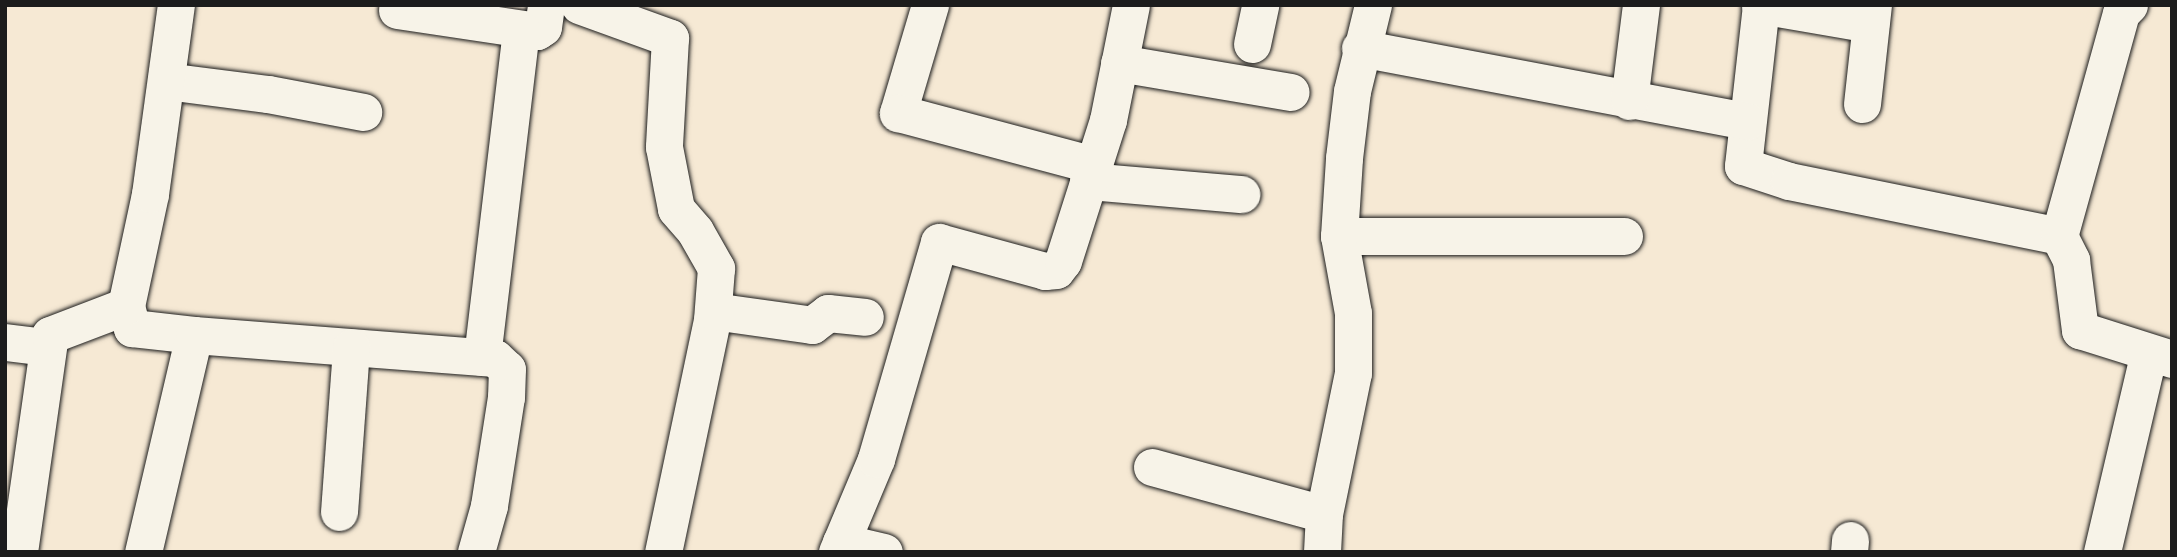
<!DOCTYPE html>
<html>
<head>
<meta charset="utf-8">
<style>
	body { margin:0 }
	#map { position:relative; width:2177px; height:557px; overflow:hidden; background:#f6e9d4; font-family:"Patrick Hand",sans-serif }
	div>[style] { position:absolute }
	[style*='--x'] { left:calc(var(--x)*1px); top:calc(var(--y)*1px); width:calc(var(--w)*1px); rotate:calc(var(--a)*1deg) }
	.roads { filter:drop-shadow(0 0 2px #1c1c1c) drop-shadow(0 0 2px #1c1c1c) }
	.minor>* { height:37px; margin:-18.5px; padding:0 18.5px; transform-origin:18.5px; border-radius:18.5px; background:#f7f3e8 }
	span { translate:-50% -50%; white-space:nowrap; text-align:center; line-height:1.15; -webkit-text-stroke:5px #f7f3e8; paint-order:stroke }
	.frame { position:absolute; inset:0; border:7px solid #1c1c1c; pointer-events:none }
</style>
</head>
<body>
<div id="map">
	<div class="roads">
		<div class="minor">
			<div style="--x:579;--y:5;--w:97;--a:19.9"></div>
			<div style="--x:670;--y:38;--w:109;--a:93.2"></div>
			<div style="--x:664;--y:147;--w:63;--a:79"></div>
			<div style="--x:676;--y:209;--w:29;--a:49"></div>
			<div style="--x:695;--y:231;--w:43;--a:60.4"></div>
			<div style="--x:716;--y:268;--w:52;--a:94.4"></div>
			<div style="--x:712;--y:320;--w:237;--a:101.9"></div>
			<div style="--x:930;--y:5;--w:113;--a:106.5"></div>
			<div style="--x:898;--y:113;--w:203;--a:14.9"></div>
			<div style="--x:1760;--y:5;--w:112;--a:9.8"></div>
			<div style="--x:1761;--y:5;--w:162;--a:96.4"></div>
			<div style="--x:1743;--y:166;--w:48;--a:18.1"></div>
			<div style="--x:1789;--y:181;--w:276;--a:11.5"></div>
			<div style="--x:2129;--y:5;--w:11;--a:135"></div>
			<div style="--x:2121;--y:13;--w:231;--a:105.5"></div>
			<div style="--x:2059;--y:236;--w:27;--a:63"></div>
			<div style="--x:2071;--y:260;--w:71;--a:82.7"></div>
			<div style="--x:2080;--y:330;--w:96;--a:17.5"></div>
			<div style="--x:397;--y:10;--w:142;--a:8.5"></div>
			<div style="--x:537;--y:31;--w:7;--a:-34"></div>
			<div style="--x:543;--y:27;--w:22;--a:-82"></div>
			<div style="--x:1252;--y:44;--w:40;--a:-78"></div>
			<div style="--x:1360;--y:48;--w:394;--a:10.7"></div>
			<div style="--x:1119;--y:63;--w:174;--a:9.6"></div>
			<div style="--x:166;--y:81;--w:103;--a:7.3"></div>
			<div style="--x:268;--y:94;--w:97;--a:10.7"></div>
			<div style="--x:1629;--y:101;--w:97;--a:-82.9"></div>
			<div style="--x:1862;--y:104;--w:100;--a:-83.7"></div>
			<div style="--x:1088;--y:181;--w:154;--a:4.9"></div>
			<div style="--x:1339;--y:236;--w:285;--a:0"></div>
			<div style="--x:126;--y:306;--w:23;--a:75"></div>
			<div style="--x:132;--y:328;--w:62;--a:6.4"></div>
			<div style="--x:194;--y:335;--w:223;--a:103.2"></div>
			<div style="--x:713;--y:311;--w:100;--a:8"></div>
			<div style="--x:812;--y:325;--w:20;--a:-37"></div>
			<div style="--x:828;--y:313;--w:37;--a:6"></div>
			<div style="--x:194;--y:335;--w:302;--a:4.4"></div>
			<div style="--x:495;--y:358;--w:16;--a:43"></div>
			<div style="--x:507;--y:369;--w:28;--a:92"></div>
			<div style="--x:506;--y:397;--w:110;--a:98.9"></div>
			<div style="--x:489;--y:506;--w:48;--a:105.8"></div>
			<div style="--x:5;--y:342;--w:41;--a:7"></div>
			<div style="--x:482;--y:357;--w:330;--a:-83.2"></div>
			<div style="--x:1152;--y:467;--w:178;--a:15.3"></div>
			<div style="--x:339;--y:512;--w:165;--a:-85.8"></div>
			<div style="--x:841;--y:542;--w:44;--a:13.1"></div>
			<div style="--x:19;--y:552;--w:219;--a:-81.9"></div>
			<div style="--x:50;--y:335;--w:81;--a:-20.9"></div>
			<div style="--x:126;--y:306;--w:115;--a:-77.9"></div>
			<div style="--x:150;--y:194;--w:191;--a:-82.2"></div>
			<div style="--x:837;--y:552;--w:101;--a:-67.2"></div>
			<div style="--x:876;--y:459;--w:226;--a:-73.8"></div>
			<div style="--x:939;--y:242;--w:110;--a:15.3"></div>
			<div style="--x:1045;--y:271;--w:11;--a:-5"></div>
			<div style="--x:1056;--y:270;--w:11;--a:-52"></div>
			<div style="--x:1063;--y:261;--w:148;--a:-72.3"></div>
			<div style="--x:1108;--y:120;--w:117;--a:-78.7"></div>
			<div style="--x:1322;--y:552;--w:38;--a:-87"></div>
			<div style="--x:1324;--y:514;--w:144;--a:-78.4"></div>
			<div style="--x:1353;--y:373;--w:60;--a:-90"></div>
			<div style="--x:1353;--y:313;--w:78;--a:-100.3"></div>
			<div style="--x:1339;--y:236;--w:78;--a:-86.3"></div>
			<div style="--x:1344;--y:158;--w:67;--a:-83.2"></div>
			<div style="--x:1352;--y:91;--w:89;--a:-76.3"></div>
			<div style="--x:1849;--y:552;--w:12;--a:-85"></div>
			<div style="--x:2102;--y:552;--w:205;--a:-76.8"></div>
		</div>
	</div>
	<div class="frame"></div>
</div>
</body>
</html>
